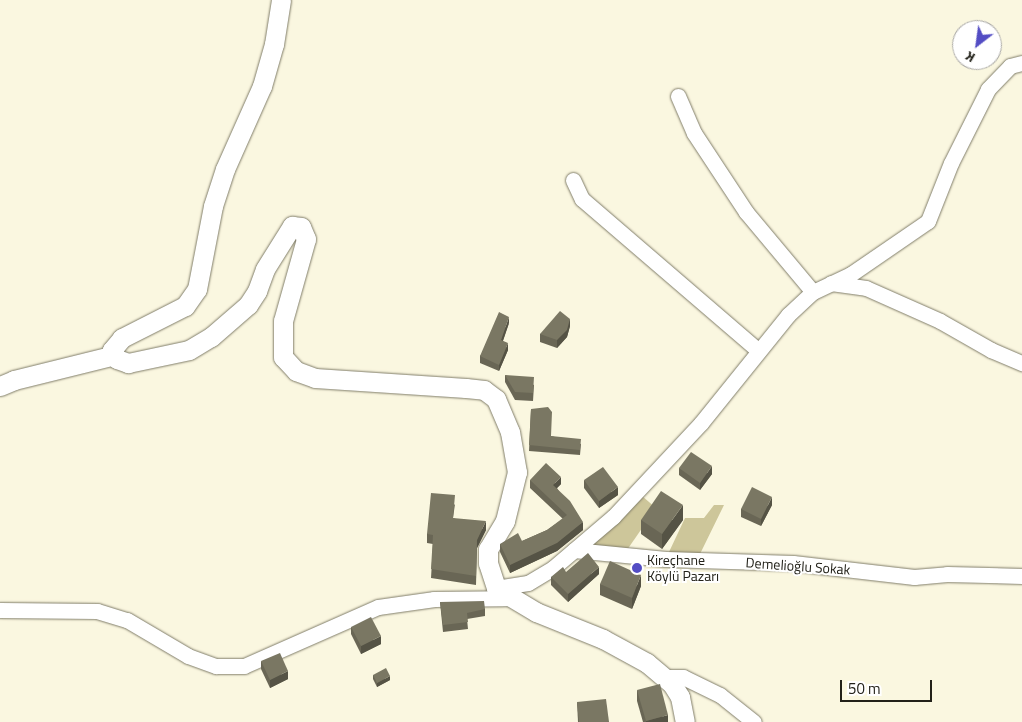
<!DOCTYPE html>
<html>
<head>
<meta charset="utf-8">
<style>
	body { margin:0 }
	#map { position:relative; width:1022px; height:722px; overflow:hidden; background:#faf7e0; font-family:"Titillium Web",sans-serif }
	div>[style] { position:absolute }
	[style*='--x'] { left:calc(var(--x)*1px); top:calc(var(--y)*1px); width:calc(var(--w)*1px); rotate:calc(var(--a)*1deg) }
	.green>* { inset:0; background:#cdc69a }
	.roads { filter:drop-shadow(0 0 1px #807d69) drop-shadow(0 0 1px #807d69) }
	.minor>* { height:15px; margin:-7.5px; padding:0 7.5px; transform-origin:7.5px; border-radius:7.5px; background:#fff }
	.tertiary>* { height:19px; margin:-9.5px; padding:0 9.5px; transform-origin:9.5px; border-radius:9.5px; background:#fff }
	.wall>* { inset:0; background:#696655 }
	.shaded-wall>* { inset:0; background:#555345 }
	.building>* { inset:0; background:#7a7763 }
	.dots>* { width:14px; height:14px; translate:-50% -50%; box-sizing:border-box; border:2px solid #fff; border-radius:50% }
	span { translate:-50% -50%; white-space:nowrap; text-align:center; line-height:1.15; -webkit-text-stroke:4px #fff; paint-order:stroke }
	.poi-label { font-size:14px; color:#222119 }
	.left { translate:0 -50%; text-align:left }
	.street-label { font-size:14px; color:#222119 }
	.north { position:absolute; left:952px; top:20px; width:50px; height:50px; box-sizing:border-box; background:#fff; border:1px solid #a7a6a3; border-radius:50%; rotate:210deg; font-size:14px; font-weight:700; line-height:20px; text-align:center; color:#222119 }
	.north::after { content:''; display:block; margin:auto; width:18px; height:22px; background:#534dc4; clip-path:polygon(50% 0,100% 100%,50% 72%,0 100%) }
	.scale { position:absolute; left:840px; top:680px; width:92px; height:22px; box-sizing:border-box; border:2px solid #222119; border-top:0; padding-left:6px; font-size:15px; line-height:18px; white-space:nowrap; color:#222119; -webkit-text-stroke:4px #fff; paint-order:stroke }
</style>
</head>
<body>
<div id="map">
	<div class="green">
		<div style="clip-path:polygon(642px 496px,656px 508px,627px 550px,586px 546px)"></div>
		<div style="clip-path:polygon(714px 505px,724px 505px,700px 554px,669px 552px,685px 518px,704px 518px)"></div>
	</div>
	<div class="roads">
		<div class="minor">
			<div style="--x:678;--y:96;--w:40;--a:66.6"></div>
			<div style="--x:694;--y:133;--w:95;--a:56.6"></div>
			<div style="--x:746;--y:212;--w:104;--a:50.1"></div>
			<div style="--x:573;--y:180;--w:21;--a:65"></div>
			<div style="--x:582;--y:199;--w:233;--a:40.7"></div>
			<div style="--x:831;--y:283;--w:35;--a:8"></div>
			<div style="--x:866;--y:288;--w:81;--a:24"></div>
			<div style="--x:940;--y:321;--w:59;--a:29.6"></div>
			<div style="--x:991;--y:350;--w:34;--a:23"></div>
			<div style="--x:574;--y:550;--w:92;--a:5.6"></div>
			<div style="--x:666;--y:559;--w:127;--a:1.8"></div>
			<div style="--x:793;--y:563;--w:122;--a:6.6"></div>
			<div style="--x:914;--y:577;--w:33;--a:-5"></div>
			<div style="--x:947;--y:574;--w:75;--a:1.5"></div>
			<div style="--x:496;--y:588;--w:32;--a:-9"></div>
			<div style="--x:528;--y:583;--w:29;--a:-31"></div>
			<div style="--x:553;--y:568;--w:79;--a:-40.4"></div>
			<div style="--x:613;--y:517;--w:129;--a:-46.9"></div>
			<div style="--x:701;--y:423;--w:139;--a:-51.1"></div>
			<div style="--x:788;--y:315;--w:34;--a:-43"></div>
			<div style="--x:813;--y:292;--w:42;--a:-25.3"></div>
			<div style="--x:851;--y:274;--w:93;--a:-34.5"></div>
			<div style="--x:928;--y:221;--w:62;--a:-68.4"></div>
			<div style="--x:951;--y:163;--w:83;--a:-63.4"></div>
			<div style="--x:988;--y:89;--w:32;--a:-46"></div>
			<div style="--x:1010;--y:66;--w:12;--a:-14"></div>
			<div style="--x:0;--y:610;--w:97;--a:0.6"></div>
			<div style="--x:97;--y:611;--w:31;--a:17"></div>
			<div style="--x:127;--y:620;--w:71;--a:30.5"></div>
			<div style="--x:188;--y:656;--w:30;--a:20"></div>
			<div style="--x:216;--y:666;--w:28;--a:0"></div>
			<div style="--x:244;--y:666;--w:146;--a:-23.8"></div>
			<div style="--x:378;--y:607;--w:57;--a:-8.1"></div>
			<div style="--x:434;--y:599;--w:77;--a:-0.7"></div>
			<div style="--x:664;--y:677;--w:19;--a:0"></div>
			<div style="--x:683;--y:677;--w:41;--a:25.9"></div>
			<div style="--x:720;--y:695;--w:43;--a:38.5"></div>
		</div>
		<div class="tertiary">
			<div style="--x:281;--y:0;--w:45;--a:99"></div>
			<div style="--x:274;--y:44;--w:44;--a:105.9"></div>
			<div style="--x:262;--y:86;--w:91;--a:114"></div>
			<div style="--x:225;--y:169;--w:39;--a:108"></div>
			<div style="--x:213;--y:206;--w:85;--a:100.9"></div>
			<div style="--x:197;--y:289;--w:21;--a:125"></div>
			<div style="--x:185;--y:306;--w:71;--a:153.1"></div>
			<div style="--x:122;--y:338;--w:16;--a:130"></div>
			<div style="--x:112;--y:350;--w:10;--a:61"></div>
			<div style="--x:117;--y:359;--w:12;--a:20"></div>
			<div style="--x:128;--y:363;--w:62;--a:-12"></div>
			<div style="--x:189;--y:350;--w:26;--a:-31"></div>
			<div style="--x:211;--y:337;--w:49;--a:-40.9"></div>
			<div style="--x:248;--y:305;--w:17;--a:-57"></div>
			<div style="--x:257;--y:291;--w:23;--a:-70"></div>
			<div style="--x:265;--y:269;--w:51;--a:-57.9"></div>
			<div style="--x:292;--y:226;--w:9;--a:6"></div>
			<div style="--x:301;--y:227;--w:13;--a:67"></div>
			<div style="--x:306;--y:239;--w:85;--a:105.7"></div>
			<div style="--x:283;--y:321;--w:36;--a:90"></div>
			<div style="--x:283;--y:357;--w:19;--a:47"></div>
			<div style="--x:296;--y:371;--w:20;--a:20"></div>
			<div style="--x:315;--y:378;--w:151;--a:3.8"></div>
			<div style="--x:466;--y:388;--w:18;--a:6"></div>
			<div style="--x:484;--y:390;--w:15;--a:37"></div>
			<div style="--x:496;--y:399;--w:36;--a:67"></div>
			<div style="--x:510;--y:432;--w:41;--a:80.1"></div>
			<div style="--x:517;--y:472;--w:50;--a:103.8"></div>
			<div style="--x:505;--y:521;--w:33;--a:121"></div>
			<div style="--x:488;--y:549;--w:14;--a:90"></div>
			<div style="--x:488;--y:563;--w:26;--a:72"></div>
			<div style="--x:496;--y:588;--w:47;--a:31"></div>
			<div style="--x:536;--y:612;--w:72;--a:21.9"></div>
			<div style="--x:603;--y:639;--w:50;--a:28.6"></div>
			<div style="--x:647;--y:663;--w:33;--a:40"></div>
			<div style="--x:672;--y:684;--w:15;--a:58"></div>
			<div style="--x:680;--y:697;--w:25;--a:79"></div>
			<div style="--x:0;--y:386;--w:15;--a:-23"></div>
			<div style="--x:14;--y:380;--w:104;--a:-13.9"></div>
		</div>
	</div>
	<div class="wall">
		<div style="clip-path:polygon(509px 323px,503px 341px,508px 350px,499px 371px,480px 363px,480px 356px)"></div>
		<div style="clip-path:polygon(570px 326px,567px 337px,557px 348px,540px 342px,540px 334px)"></div>
		<div style="clip-path:polygon(505px 375px,534px 385px,533px 401px,515px 400px,505px 382px)"></div>
		<div style="clip-path:polygon(531px 409px,551px 436px,581px 444px,580px 455px,529px 451px)"></div>
		<div style="clip-path:polygon(679px 468px,712px 474px,700px 490px,679px 475px)"></div>
		<div style="clip-path:polygon(530px 480px,561px 484px,557px 488px,583px 530px,557px 551px,510px 573px,500px 552px,500px 544px,522px 541px,547px 530px,563px 519px,530px 488px)"></div>
		<div style="clip-path:polygon(584px 480px,618px 495px,599px 508px,584px 488px)"></div>
		<div style="clip-path:polygon(455px 504px,453px 518px,486px 530px,477px 548px,476px 585px,431px 578px,433px 544px,427px 543px,427px 534px)"></div>
		<div style="clip-path:polygon(772px 505px,761px 526px,741px 517px,741px 509px)"></div>
		<div style="clip-path:polygon(641px 520px,683px 520px,662px 549px,641px 534px)"></div>
		<div style="clip-path:polygon(566px 572px,599px 574px,568px 602px,551px 585px,551px 577px)"></div>
		<div style="clip-path:polygon(600px 584px,641px 586px,632px 609px,600px 595px)"></div>
		<div style="clip-path:polygon(440px 602px,485px 609px,485px 616px,467px 619px,468px 629px,443px 632px)"></div>
		<div style="clip-path:polygon(351px 627px,381px 644px,361px 654px,351px 634px)"></div>
		<div style="clip-path:polygon(261px 661px,288px 679px,270px 688px,261px 669px)"></div>
		<div style="clip-path:polygon(373px 675px,390px 680px,377px 687px,373px 679px)"></div>
		<div style="clip-path:polygon(637px 690px,668px 722px,643px 722px,637px 701px)"></div>
		<div style="clip-path:polygon(577px 702px,609px 722px,578px 722px)"></div>
	</div>
	<div class="shaded-wall">
		<div style="clip-path:polygon(509px 317px,509px 323px,501px 346px,501px 340px)"></div>
		<div style="clip-path:polygon(570px 319px,570px 326px,567px 337px,557px 348px,557px 340px)"></div>
		<div style="clip-path:polygon(508px 343px,508px 350px,499px 371px,499px 365px)"></div>
		<div style="clip-path:polygon(712px 466px,712px 474px,700px 490px,700px 483px)"></div>
		<div style="clip-path:polygon(561px 477px,561px 484px,553px 492px,553px 485px)"></div>
		<div style="clip-path:polygon(618px 487px,618px 495px,599px 508px,599px 501px)"></div>
		<div style="clip-path:polygon(772px 497px,772px 505px,761px 526px,761px 519px)"></div>
		<div style="clip-path:polygon(683px 505px,683px 520px,662px 549px,662px 534px)"></div>
		<div style="clip-path:polygon(486px 521px,486px 530px,477px 548px,476px 585px,477px 540px)"></div>
		<div style="clip-path:polygon(583px 522px,583px 530px,557px 551px,510px 573px,510px 565px)"></div>
		<div style="clip-path:polygon(599px 567px,599px 574px,568px 602px,568px 594px)"></div>
		<div style="clip-path:polygon(641px 575px,641px 586px,632px 609px,632px 598px)"></div>
		<div style="clip-path:polygon(381px 636px,381px 644px,361px 654px,361px 646px)"></div>
		<div style="clip-path:polygon(288px 671px,288px 679px,270px 688px,270px 680px)"></div>
		<div style="clip-path:polygon(390px 676px,390px 680px,377px 687px,377px 683px)"></div>
		<div style="clip-path:polygon(668px 715px,668px 722px,646px 722px,646px 721px)"></div>
	</div>
	<div class="building">
		<div style="clip-path:polygon(560px 311px,570px 319px,567px 330px,557px 340px,540px 334px)"></div>
		<div style="clip-path:polygon(499px 312px,509px 317px,501px 340px,508px 343px,499px 365px,480px 356px)"></div>
		<div style="clip-path:polygon(505px 375px,534px 377px,533px 393px,515px 392px)"></div>
		<div style="clip-path:polygon(548px 407px,552px 412px,551px 436px,581px 439px,580px 450px,529px 445px,531px 409px)"></div>
		<div style="clip-path:polygon(691px 452px,712px 466px,700px 483px,679px 468px)"></div>
		<div style="clip-path:polygon(546px 463px,561px 477px,553px 485px,570px 501px,583px 522px,557px 543px,510px 565px,500px 544px,518px 533px,522px 541px,547px 530px,567px 515px,530px 480px)"></div>
		<div style="clip-path:polygon(603px 467px,618px 487px,599px 501px,584px 480px)"></div>
		<div style="clip-path:polygon(752px 487px,772px 497px,761px 519px,741px 509px)"></div>
		<div style="clip-path:polygon(661px 491px,683px 505px,662px 534px,641px 520px)"></div>
		<div style="clip-path:polygon(431px 493px,455px 495px,453px 518px,486px 521px,477px 540px,476px 576px,431px 569px,433px 535px,427px 534px)"></div>
		<div style="clip-path:polygon(588px 553px,599px 567px,568px 594px,551px 577px,563px 567px,566px 572px)"></div>
		<div style="clip-path:polygon(610px 561px,641px 575px,632px 598px,600px 584px)"></div>
		<div style="clip-path:polygon(484px 601px,485px 609px,467px 613px,468px 622px,443px 625px,440px 602px)"></div>
		<div style="clip-path:polygon(371px 617px,381px 636px,361px 646px,351px 627px)"></div>
		<div style="clip-path:polygon(280px 653px,288px 671px,270px 680px,261px 661px)"></div>
		<div style="clip-path:polygon(386px 668px,390px 676px,377px 683px,373px 675px)"></div>
		<div style="clip-path:polygon(660px 684px,668px 715px,646px 721px,637px 690px)"></div>
		<div style="clip-path:polygon(606px 699px,609px 722px,579px 722px,577px 702px)"></div>
	</div>
	<div class="dots">
		<div style="left:637px;top:568px;background:#534dc4"></div>
	</div>
	<div class="poi-label">
		<span class="left" style="left:647px;top:568px">Kireçhane<br>Köylü Pazarı</span>
	</div>
	<div class="street-label">
		<span style="left:798px;top:566px;rotate:4deg">Demelioğlu Sokak</span>
	</div>
	<div class="north">K</div>
	<div class="scale">50 m</div>
</div>
</body>
</html>
